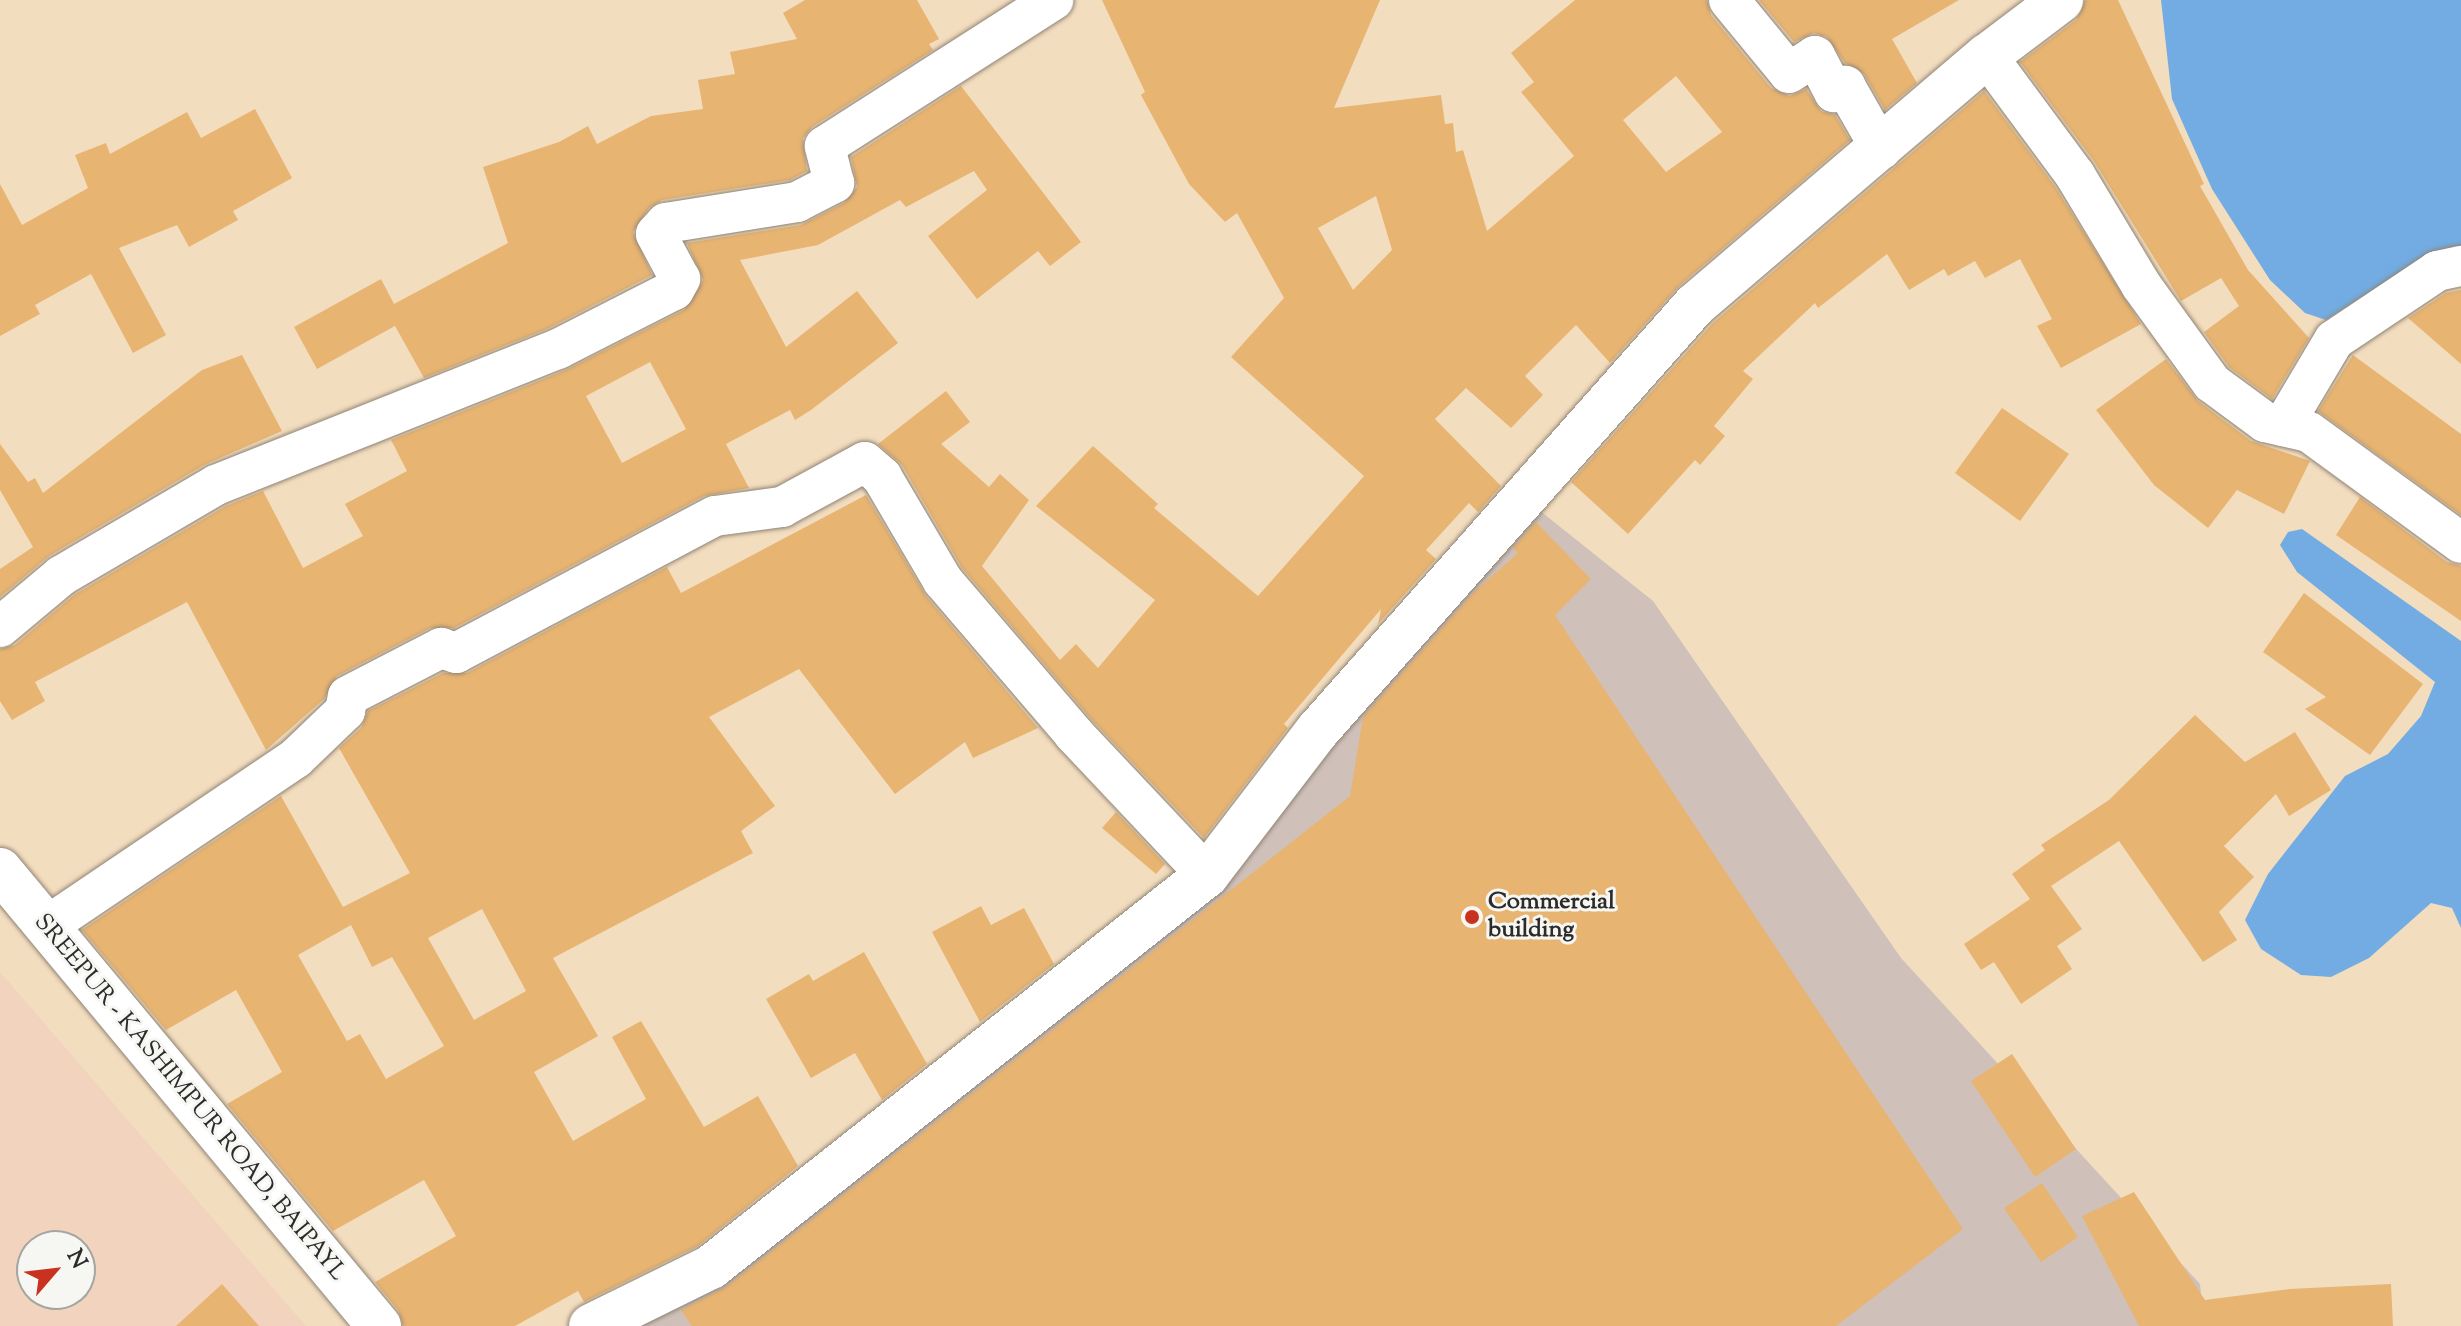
<!DOCTYPE html>
<html>
<head>
<meta charset="utf-8">
<style>
	body { margin:0 }
	#map { position:relative; width:2461px; height:1326px; overflow:hidden; background:#f3ddbf; font-family:"Sorts Mill Goudy",serif }
	div>[style] { position:absolute }
	[style*='--x'] { left:calc(var(--x)*1px); top:calc(var(--y)*1px); width:calc(var(--w)*1px); rotate:calc(var(--a)*1deg) }
	.built>* { inset:0; background:#f2d4be }
	.industrial>* { inset:0; background:#cfc0ba }
	.water>* { inset:0; background:#72ace2 }
	.building>* { inset:0; background:#e8b472 }
	.roads { filter:drop-shadow(0 0 2px #8f8475) drop-shadow(0 0 2px #8f8475) }
	.minor>* { height:40px; margin:-20px; padding:0 20px; transform-origin:20px; border-radius:20px; background:#fff }
	.tertiary>* { height:44px; margin:-22px; padding:0 22px; transform-origin:22px; border-radius:22px; background:#fff }
	.dots>* { width:22px; height:22px; translate:-50% -50%; box-sizing:border-box; border:4px solid #f6f6f2; border-radius:50% }
	span { translate:-50% -50%; white-space:nowrap; text-align:center; line-height:1.15; -webkit-text-stroke:6px #f6f6f2; paint-order:stroke }
	.poi-label { font-size:24px; color:#2b2b2b; font-weight:700 }
	.left { translate:0 -50%; text-align:left }
	.street-label { font-size:24px; color:#2b2b2b }
	.north { position:absolute; left:16px; top:1230px; width:80px; height:80px; box-sizing:border-box; background:#f6f6f2; border:2px solid #a5a5a2; border-radius:50%; rotate:62deg; font-size:22px; font-weight:700; line-height:32px; text-align:center; color:#2b2b2b }
	.north::after { content:''; display:block; margin:auto; width:28px; height:36px; background:#c8321e; clip-path:polygon(50% 0,100% 100%,50% 72%,0 100%) }
</style>
</head>
<body>
<div id="map">
	<div class="built">
		<div style="clip-path:polygon(evenodd,0 972px,306px 1326px,0 1326px,0 972px,32px 1246px,80px 1246px,80px 1294px,32px 1294px,32px 1246px)"></div>
	</div>
	<div class="industrial">
		<div style="clip-path:polygon(1534px 506px,1653px 601px,1901px 958px,2200px 1284px,2204px 1326px,630px 1326px,1207px 900px,1406px 639px)"></div>
	</div>
	<div class="water">
		<div style="clip-path:polygon(2161px 0,2461px 0,2461px 254px,2401px 272px,2326px 320px,2305px 313px,2270px 280px,2212px 189px,2172px 99px)"></div>
		<div style="clip-path:polygon(2302px 529px,2461px 641px,2461px 928px,2452px 908px,2431px 903px,2369px 958px,2331px 977px,2301px 975px,2261px 949px,2245px 920px,2268px 874px,2345px 776px,2388px 754px,2421px 716px,2435px 682px,2297px 572px,2280px 545px,2288px 532px)"></div>
	</div>
	<div class="building">
		<div style="clip-path:polygon(805px 0,917px 0,939px 39px,929px 44px,933px 50px,812px 127px,803px 138px,807px 171px,790px 180px,662px 200px,649px 208px,633px 232px,652px 275px,549px 328px,424px 378px,395px 326px,317px 369px,294px 327px,381px 279px,394px 304px,508px 243px,483px 167px,559px 142px,588px 126px,597px 144px,651px 116px,703px 109px,698px 80px,735px 74px,730px 52px,797px 39px,783px 13px)"></div>
		<div style="clip-path:polygon(evenodd,1102px 0,1380px 0,1334px 108px,1441px 95px,1445px 124px,1453px 123px,1456px 152px,1463px 150px,1487px 231px,1574px 156px,1521px 92px,1534px 82px,1511px 53px,1575px 0,1707px 0,1711px 15px,1771px 88px,1790px 96px,1806px 89px,1821px 111px,1835px 115px,1850px 140px,1679px 286px,1610px 363px,1576px 325px,1525px 376px,1543px 395px,1511px 428px,1466px 388px,1435px 419px,1501px 486px,1478px 512px,1469px 503px,1426px 550px,1436px 559px,1378px 624px,1381px 609px,1284px 724px,1288px 728px,1204px 838px,1091px 719px,962px 568px,902px 465px,878px 444px,946px 391px,970px 422px,941px 444px,989px 487px,1000px 474px,1029px 500px,982px 566px,1060px 660px,1076px 644px,1098px 668px,1155px 600px,1036px 506px,1093px 446px,1158px 504px,1154px 508px,1258px 596px,1364px 476px,1231px 357px,1284px 298px,1237px 213px,1225px 222px,1189px 184px,1141px 95px,1145px 92px,1102px 0,1676px 76px,1722px 132px,1666px 172px,1623px 120px,1676px 76px,1102px 0,1376px 196px,1392px 250px,1353px 290px,1318px 228px,1376px 196px)"></div>
		<div style="clip-path:polygon(1759px 0,1959px 0,1892px 39px,1917px 83px,1885px 110px,1864px 74px,1845px 63px,1827px 37px,1814px 33px,1794px 42px)"></div>
		<div style="clip-path:polygon(2085px 0,2118px 0,2204px 184px,2200px 186px,2248px 270px,2309px 338px,2272px 399px,2229px 367px,2204px 332px,2239px 306px,2221px 278px,2181px 301px,2094px 161px,2020px 62px,2076px 20px)"></div>
		<div style="clip-path:polygon(evenodd,961px 86px,1081px 242px,1050px 266px,1038px 251px,977px 299px,928px 236px,987px 190px,974px 171px,906px 207px,900px 200px,818px 245px,740px 260px,786px 347px,857px 291px,898px 343px,811px 410px,795px 420px,790px 410px,726px 444px,749px 488px,704px 496px,454px 628px,430px 628px,337px 676px,324px 699px,266px 750px,187px 602px,35px 682px,45px 701px,12px 720px,0 701px,0 649px,15px 645px,74px 595px,226px 506px,263px 491px,303px 568px,363px 536px,345px 504px,407px 471px,391px 440px,566px 370px,684px 310px,703px 280px,687px 243px,801px 225px,844px 203px,857px 187px,851px 157px,961px 86px,650px 362px,686px 429px,622px 463px,586px 396px,650px 362px)"></div>
		<div style="clip-path:polygon(1984px 91px,2056px 188px,2141px 324px,2061px 368px,2037px 326px,2052px 319px,2020px 259px,1985px 278px,1975px 261px,1948px 276px,1944px 269px,1909px 290px,1887px 254px,1818px 308px,1815px 303px,1743px 371px,1753px 379px,1714px 426px,1725px 436px,1700px 465px,1695px 460px,1628px 534px,1571px 482px,1713px 323px)"></div>
		<div style="clip-path:polygon(255px 109px,292px 178px,233px 211px,238px 220px,189px 247px,177px 225px,119px 248px,166px 335px,133px 353px,91px 274px,35px 305px,40px 314px,0 336px,0 184px,22px 225px,88px 188px,75px 155px,106px 143px,110px 154px,187px 112px,201px 138px)"></div>
		<div style="clip-path:polygon(2461px 290px,2461px 364px,2408px 318px,2446px 293px)"></div>
		<div style="clip-path:polygon(242px 355px,282px 431px,204px 465px,49px 556px,0 597px,0 569px,33px 547px,0 490px,0 444px,28px 482px,35px 478px,43px 493px,202px 370px)"></div>
		<div style="clip-path:polygon(2353px 355px,2461px 434px,2461px 515px,2318px 411px)"></div>
		<div style="clip-path:polygon(2166px 359px,2198px 401px,2251px 441px,2310px 461px,2284px 514px,2237px 490px,2208px 528px,2154px 485px,2096px 410px)"></div>
		<div style="clip-path:polygon(2002px 408px,2069px 454px,2020px 521px,1955px 473px)"></div>
		<div style="clip-path:polygon(evenodd,866px 495px,926px 596px,1038px 728px,973px 758px,965px 742px,895px 794px,799px 669px,709px 717px,775px 806px,741px 831px,753px 853px,553px 958px,598px 1036px,534px 1072px,573px 1141px,646px 1099px,612px 1037px,641px 1021px,704px 1127px,758px 1096px,798px 1166px,698px 1246px,584px 1302px,578px 1291px,515px 1326px,403px 1326px,398px 1310px,375px 1282px,456px 1236px,424px 1180px,333px 1231px,227px 1104px,282px 1072px,236px 990px,166px 1030px,82px 930px,281px 796px,343px 907px,410px 873px,339px 748px,361px 728px,368px 711px,443px 673px,467px 673px,667px 567px,681px 593px,866px 495px,482px 909px,526px 991px,474px 1020px,428px 938px,482px 909px,866px 495px,351px 925px,372px 967px,392px 957px,444px 1046px,386px 1079px,360px 1034px,347px 1041px,298px 955px,351px 925px)"></div>
		<div style="clip-path:polygon(2360px 497px,2447px 562px,2461px 566px,2461px 621px,2336px 535px)"></div>
		<div style="clip-path:polygon(1536px 522px,1591px 579px,1555px 615px,1963px 1229px,1836px 1326px,692px 1326px,681px 1310px,726px 1287px,1350px 796px,1363px 717px,1474px 592px,1518px 553px,1513px 548px)"></div>
		<div style="clip-path:polygon(2304px 593px,2423px 684px,2370px 755px,2305px 709px,2326px 697px,2263px 652px)"></div>
		<div style="clip-path:polygon(2195px 715px,2245px 762px,2295px 732px,2331px 790px,2289px 816px,2276px 794px,2224px 846px,2254px 877px,2219px 912px,2237px 940px,2203px 962px,2119px 841px,2051px 886px,2082px 929px,2057px 946px,2072px 969px,2021px 1004px,1994px 962px,1981px 970px,1964px 944px,2030px 899px,2012px 874px,2045px 850px,2041px 845px,2109px 800px)"></div>
		<div style="clip-path:polygon(1116px 812px,1165px 864px,1156px 874px,1102px 828px)"></div>
		<div style="clip-path:polygon(981px 906px,991px 925px,1024px 908px,1054px 964px,980px 1022px,932px 932px)"></div>
		<div style="clip-path:polygon(864px 952px,927px 1064px,882px 1100px,855px 1053px,811px 1078px,766px 999px,809px 974px,813px 981px)"></div>
		<div style="clip-path:polygon(2012px 1054px,2076px 1149px,2035px 1177px,1971px 1081px)"></div>
		<div style="clip-path:polygon(2042px 1183px,2078px 1237px,2041px 1262px,2004px 1208px)"></div>
		<div style="clip-path:polygon(2134px 1192px,2205px 1300px,2289px 1289px,2391px 1284px,2393px 1326px,2139px 1326px,2082px 1216px)"></div>
		<div style="clip-path:polygon(222px 1284px,259px 1326px,176px 1326px)"></div>
	</div>
	<div class="roads">
		<div class="minor">
			<div style="--x:1729;--y:0;--w:94;--a:50.6"></div>
			<div style="--x:1789;--y:73;--w:31;--a:-33"></div>
			<div style="--x:1815;--y:56;--w:41;--a:62.2"></div>
			<div style="--x:1834;--y:92;--w:13;--a:-29"></div>
			<div style="--x:1845;--y:86;--w:73;--a:60.3"></div>
			<div style="--x:1987;--y:56;--w:148;--a:53.5"></div>
			<div style="--x:2075;--y:175;--w:128;--a:59"></div>
			<div style="--x:2141;--y:285;--w:121;--a:54.1"></div>
			<div style="--x:2212;--y:383;--w:66;--a:36.3"></div>
			<div style="--x:2265;--y:422;--w:45;--a:12.8"></div>
			<div style="--x:2309;--y:432;--w:188;--a:36.1"></div>
			<div style="--x:2283;--y:426;--w:100;--a:-59.3"></div>
			<div style="--x:2334;--y:340;--w:124;--a:-33.8"></div>
			<div style="--x:2437;--y:271;--w:25;--a:-12"></div>
			<div style="--x:0;--y:627;--w:80;--a:-39.9"></div>
			<div style="--x:61;--y:576;--w:180;--a:-30.4"></div>
			<div style="--x:216;--y:485;--w:368;--a:-21.7"></div>
			<div style="--x:558;--y:349;--w:130;--a:-27"></div>
			<div style="--x:674;--y:290;--w:13;--a:-61"></div>
			<div style="--x:680;--y:279;--w:51;--a:-118.1"></div>
			<div style="--x:656;--y:234;--w:15;--a:-48"></div>
			<div style="--x:666;--y:223;--w:133;--a:-9.1"></div>
			<div style="--x:797;--y:202;--w:42;--a:-27.2"></div>
			<div style="--x:834;--y:183;--w:38;--a:-104"></div>
			<div style="--x:825;--y:146;--w:271;--a:-32.6"></div>
			<div style="--x:47;--y:926;--w:300;--a:-34"></div>
			<div style="--x:296;--y:758;--w:68;--a:-43.8"></div>
			<div style="--x:345;--y:711;--w:15;--a:-79"></div>
			<div style="--x:348;--y:696;--w:105;--a:-27.3"></div>
			<div style="--x:441;--y:648;--w:16;--a:18"></div>
			<div style="--x:456;--y:653;--w:293;--a:-27.9"></div>
			<div style="--x:715;--y:516;--w:68;--a:-7.7"></div>
			<div style="--x:782;--y:507;--w:94;--a:-28.5"></div>
			<div style="--x:865;--y:462;--w:23;--a:41"></div>
			<div style="--x:882;--y:477;--w:121;--a:59.6"></div>
			<div style="--x:943;--y:581;--w:201;--a:49.4"></div>
			<div style="--x:1074;--y:734;--w:194;--a:46.7"></div>
		</div>
		<div class="tertiary">
			<div style="--x:0;--y:870;--w:593;--a:50.27"></div>
			<div style="--x:591;--y:1326;--w:134;--a:-26.2"></div>
			<div style="--x:711;--y:1267;--w:632;--a:-38.32"></div>
			<div style="--x:1207;--y:875;--w:183;--a:-52.6"></div>
			<div style="--x:1318;--y:730;--w:568;--a:-48.43"></div>
			<div style="--x:1695;--y:305;--w:384;--a:-40.5"></div>
			<div style="--x:1987;--y:56;--w:93;--a:-37.1"></div>
		</div>
	</div>
	<div class="dots">
		<div style="left:1472px;top:917px;background:#c8321e"></div>
	</div>
	<div class="poi-label">
		<span class="left" style="left:1488px;top:917px">Commercial<br>building</span>
	</div>
	<div class="street-label">
		<span style="left:189px;top:1098px;rotate:50deg">SREEPUR - KASHIMPUR ROAD, BAIPAYL</span>
	</div>
	<div class="north">N</div>
</div>
</body>
</html>
